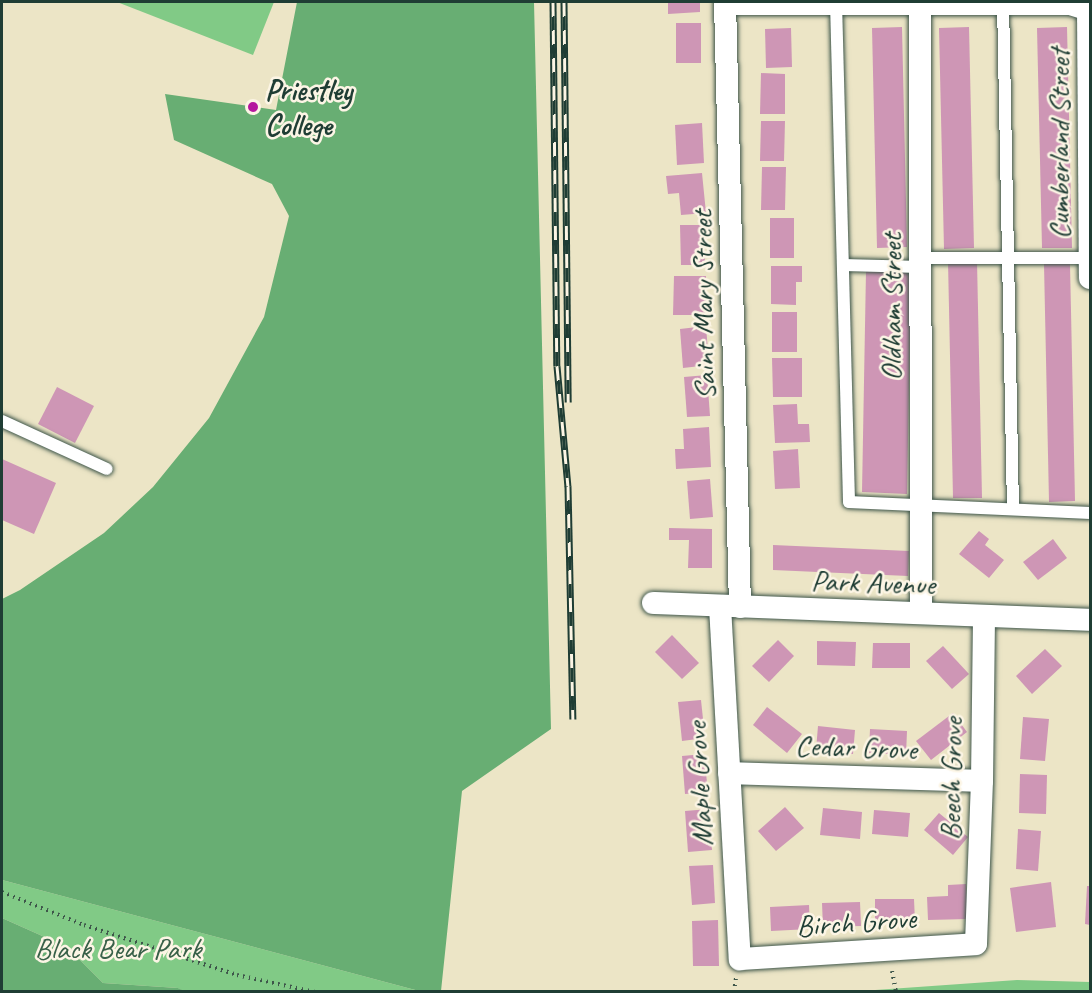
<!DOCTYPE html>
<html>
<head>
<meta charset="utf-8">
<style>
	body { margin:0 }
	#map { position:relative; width:1092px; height:993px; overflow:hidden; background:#ece5c6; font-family:Caveat,sans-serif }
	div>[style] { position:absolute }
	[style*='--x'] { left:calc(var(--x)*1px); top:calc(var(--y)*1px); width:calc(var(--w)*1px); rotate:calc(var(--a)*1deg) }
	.green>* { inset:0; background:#81ca86 }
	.forest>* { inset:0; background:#68ae73 }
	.building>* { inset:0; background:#ce96b5 }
	.path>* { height:4px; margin-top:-2px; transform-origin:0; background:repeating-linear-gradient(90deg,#3e564a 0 1.5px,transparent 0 6px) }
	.roads { filter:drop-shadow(0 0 2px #3e564a) drop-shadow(0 0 2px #3e564a) }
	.lane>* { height:12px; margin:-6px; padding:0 6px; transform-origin:6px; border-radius:6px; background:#fff }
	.street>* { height:22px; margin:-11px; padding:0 11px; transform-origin:11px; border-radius:11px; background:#fff }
	.rail>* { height:7px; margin-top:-3.5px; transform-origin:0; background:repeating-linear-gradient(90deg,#fcf5e5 0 14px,#1f3d34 0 28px); box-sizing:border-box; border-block:2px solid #1f3d34 }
	.dots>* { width:16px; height:16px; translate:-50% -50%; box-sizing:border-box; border:3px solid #fcf5e5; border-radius:50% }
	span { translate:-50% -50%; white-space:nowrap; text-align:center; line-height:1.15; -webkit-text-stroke:5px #fcf5e5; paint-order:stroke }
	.poi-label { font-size:30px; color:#1f3d34; font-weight:700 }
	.left { translate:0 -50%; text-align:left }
	.street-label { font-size:30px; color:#1f3d34 }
	.park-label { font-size:30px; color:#386048 }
	.frame { position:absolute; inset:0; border:3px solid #1f3d34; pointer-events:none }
</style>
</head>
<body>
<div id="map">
	<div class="green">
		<div style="clip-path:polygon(117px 2px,274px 2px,253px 55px)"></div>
		<div style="clip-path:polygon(2px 880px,419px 991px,184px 992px,178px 988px,103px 983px,67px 947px,2px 918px)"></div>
		<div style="clip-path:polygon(1017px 980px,1090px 982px,1090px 991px,861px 991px)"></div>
	</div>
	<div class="forest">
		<div style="clip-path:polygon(297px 2px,534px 2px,551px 729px,462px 791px,441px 991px,419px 991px,2px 880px,2px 599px,20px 590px,104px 533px,153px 487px,209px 418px,264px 317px,289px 216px,272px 184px,174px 140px,165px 94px,276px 110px)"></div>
		<div style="clip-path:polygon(2px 918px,67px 947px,103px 983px,178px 988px,184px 991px,2px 991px)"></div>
	</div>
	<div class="building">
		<div style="clip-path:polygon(668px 2px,700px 2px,700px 12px,668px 14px)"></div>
		<div style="clip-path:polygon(676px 23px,701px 23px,701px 63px,676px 63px)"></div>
		<div style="clip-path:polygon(902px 27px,907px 247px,877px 248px,872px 28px)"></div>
		<div style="clip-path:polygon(969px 27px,974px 248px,944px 249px,939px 28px)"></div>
		<div style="clip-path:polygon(1067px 27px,1072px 248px,1042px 248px,1037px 28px)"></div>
		<div style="clip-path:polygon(791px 28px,792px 67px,766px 68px,765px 29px)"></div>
		<div style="clip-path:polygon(761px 73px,785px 74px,785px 114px,760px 114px)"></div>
		<div style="clip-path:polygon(761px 121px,785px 121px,784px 161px,760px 161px)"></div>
		<div style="clip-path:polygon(702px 123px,704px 163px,677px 165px,675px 125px)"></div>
		<div style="clip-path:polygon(762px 167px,786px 167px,785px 210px,761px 210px)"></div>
		<div style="clip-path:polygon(702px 173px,706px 213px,681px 215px,679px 193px,668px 194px,666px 176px)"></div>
		<div style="clip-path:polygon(770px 218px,794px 218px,794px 258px,770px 258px)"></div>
		<div style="clip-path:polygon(680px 225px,704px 225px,705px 265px,681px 265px)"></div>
		<div style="clip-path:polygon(948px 261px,977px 261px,982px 498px,953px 498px)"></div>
		<div style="clip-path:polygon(1044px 264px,1070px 264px,1075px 501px,1049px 502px)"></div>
		<div style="clip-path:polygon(771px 266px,802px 266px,802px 282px,796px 282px,796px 305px,771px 304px)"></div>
		<div style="clip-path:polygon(866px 271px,911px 272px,907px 494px,862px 492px)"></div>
		<div style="clip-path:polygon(674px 276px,706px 276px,706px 315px,673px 315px)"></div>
		<div style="clip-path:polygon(772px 312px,797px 312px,797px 352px,772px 352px)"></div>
		<div style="clip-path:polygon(706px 326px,709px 365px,683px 368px,680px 329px)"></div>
		<div style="clip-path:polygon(772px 358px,802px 358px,802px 397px,773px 397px)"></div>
		<div style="clip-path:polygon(707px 375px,710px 416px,687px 417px,684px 377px)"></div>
		<div style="clip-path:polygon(57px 387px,94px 406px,75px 443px,38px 424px)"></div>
		<div style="clip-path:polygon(797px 404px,798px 424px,809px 424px,810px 442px,775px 443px,773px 405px)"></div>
		<div style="clip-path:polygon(709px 427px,711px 467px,676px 469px,675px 449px,684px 449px,683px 429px)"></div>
		<div style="clip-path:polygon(798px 449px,800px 488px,775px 489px,773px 451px)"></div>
		<div style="clip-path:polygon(2px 459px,56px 483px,34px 534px,2px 520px)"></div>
		<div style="clip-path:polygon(710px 479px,713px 517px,690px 519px,687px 481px)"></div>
		<div style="clip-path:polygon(669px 528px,712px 529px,712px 568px,688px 568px,689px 540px,669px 540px)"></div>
		<div style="clip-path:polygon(979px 531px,989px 539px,985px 545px,1004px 560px,989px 578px,959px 554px)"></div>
		<div style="clip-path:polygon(1053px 539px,1067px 558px,1038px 580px,1023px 562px)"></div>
		<div style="clip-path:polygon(773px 545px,909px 551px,908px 576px,773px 570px)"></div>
		<div style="clip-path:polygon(672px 635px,699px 663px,682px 679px,655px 652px)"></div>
		<div style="clip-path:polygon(778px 640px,794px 656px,769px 682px,752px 666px)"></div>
		<div style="clip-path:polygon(817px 641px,856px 642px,855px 666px,817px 665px)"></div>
		<div style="clip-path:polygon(873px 643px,910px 643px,910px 668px,872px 668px)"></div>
		<div style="clip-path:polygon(943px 646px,969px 674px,952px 689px,926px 661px)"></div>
		<div style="clip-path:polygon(1045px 649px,1062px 666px,1032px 694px,1016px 676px)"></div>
		<div style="clip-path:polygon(701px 700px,705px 738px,682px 741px,678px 702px)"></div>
		<div style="clip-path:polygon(767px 707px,802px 734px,787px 753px,753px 725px)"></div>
		<div style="clip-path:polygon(953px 713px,967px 732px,931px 760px,916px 741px)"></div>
		<div style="clip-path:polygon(1023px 717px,1049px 719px,1045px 761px,1020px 759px)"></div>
		<div style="clip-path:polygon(818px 726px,855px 730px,853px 754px,816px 750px)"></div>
		<div style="clip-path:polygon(870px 729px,907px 731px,906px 755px,869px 753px)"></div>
		<div style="clip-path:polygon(704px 754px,708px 792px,685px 794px,682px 756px)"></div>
		<div style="clip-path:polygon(1020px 774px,1047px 775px,1046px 814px,1019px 813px)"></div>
		<div style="clip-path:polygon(785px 807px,804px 828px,776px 851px,758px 831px)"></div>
		<div style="clip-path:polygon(823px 808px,862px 812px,860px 839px,820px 835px)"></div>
		<div style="clip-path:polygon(709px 809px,712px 850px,688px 852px,685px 811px)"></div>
		<div style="clip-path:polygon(874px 810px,910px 813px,908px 837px,872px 834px)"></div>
		<div style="clip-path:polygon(939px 813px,968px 837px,953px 855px,924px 830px)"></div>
		<div style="clip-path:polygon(1018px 829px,1041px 831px,1038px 871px,1016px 869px)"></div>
		<div style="clip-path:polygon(713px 865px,715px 903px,692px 905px,689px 866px)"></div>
		<div style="clip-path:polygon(1051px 882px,1056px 927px,1016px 932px,1010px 888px)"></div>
		<div style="clip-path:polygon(966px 884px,968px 919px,928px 920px,927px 897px,948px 896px,948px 885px)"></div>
		<div style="clip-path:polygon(1087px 886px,1090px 886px,1090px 925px,1085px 924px)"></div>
		<div style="clip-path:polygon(875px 899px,914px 899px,915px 922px,875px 922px)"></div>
		<div style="clip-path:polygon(860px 902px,861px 926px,823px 927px,822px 903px)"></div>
		<div style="clip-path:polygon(809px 905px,810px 929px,771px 931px,770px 907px)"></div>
		<div style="clip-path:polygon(718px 920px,719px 966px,693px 966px,692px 921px)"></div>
	</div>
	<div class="path">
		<div style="--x:2;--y:892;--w:88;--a:21.9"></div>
		<div style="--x:84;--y:925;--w:161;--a:18.1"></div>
		<div style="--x:237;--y:975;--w:80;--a:12.3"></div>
		<div style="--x:892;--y:971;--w:21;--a:79"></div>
		<div style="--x:734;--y:992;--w:15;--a:-82"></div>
	</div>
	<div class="roads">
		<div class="lane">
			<div style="--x:836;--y:2;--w:500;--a:88.51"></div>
			<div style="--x:849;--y:502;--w:241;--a:2.6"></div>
			<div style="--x:1003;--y:2;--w:507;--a:88.87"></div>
			<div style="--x:920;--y:258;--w:170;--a:0"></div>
			<div style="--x:843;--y:265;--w:78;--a:1.5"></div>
			<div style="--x:2;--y:421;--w:115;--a:24.6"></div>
		</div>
		<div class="street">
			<div style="--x:725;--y:2;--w:605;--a:88.58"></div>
			<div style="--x:920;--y:2;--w:611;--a:89.91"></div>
			<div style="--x:725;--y:4;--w:345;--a:0"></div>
			<div style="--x:1070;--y:4;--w:21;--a:17"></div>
			<div style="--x:1088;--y:9;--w:269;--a:89.6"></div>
			<div style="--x:653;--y:603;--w:437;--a:2.2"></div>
			<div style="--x:720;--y:606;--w:354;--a:86.8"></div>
			<div style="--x:740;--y:959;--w:236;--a:-3.6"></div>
			<div style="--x:976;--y:944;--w:163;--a:-87.9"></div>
			<div style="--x:982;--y:781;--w:165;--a:-89.3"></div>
			<div style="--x:729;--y:773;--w:253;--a:1.8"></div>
		</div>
	</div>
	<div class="rail">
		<div style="--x:553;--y:2;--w:364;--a:89.4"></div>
		<div style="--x:557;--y:366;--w:121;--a:84.8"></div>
		<div style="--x:568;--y:486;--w:233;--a:88.8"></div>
		<div style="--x:564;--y:2;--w:400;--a:89.4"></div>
	</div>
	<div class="dots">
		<div style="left:253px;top:107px;background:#b5179e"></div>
	</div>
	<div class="poi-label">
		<span class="left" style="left:265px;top:107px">Priestley<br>College</span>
	</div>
	<div class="street-label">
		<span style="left:1059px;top:144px;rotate:-90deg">Cumberland Street</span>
		<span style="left:703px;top:305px;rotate:-91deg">Saint Mary Street</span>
		<span style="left:891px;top:307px;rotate:-90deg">Oldham Street</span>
		<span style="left:873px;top:582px;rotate:2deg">Park Avenue</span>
		<span style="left:856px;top:747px;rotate:2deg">Cedar Grove</span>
		<span style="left:951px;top:779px;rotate:-89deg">Beech Grove</span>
		<span style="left:699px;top:784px;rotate:-93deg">Maple Grove</span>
		<span style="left:856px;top:922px;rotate:-4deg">Birch Grove</span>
	</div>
	<div class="park-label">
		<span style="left:118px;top:948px">Black Bear Park</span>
	</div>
	<div class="frame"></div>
</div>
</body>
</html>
